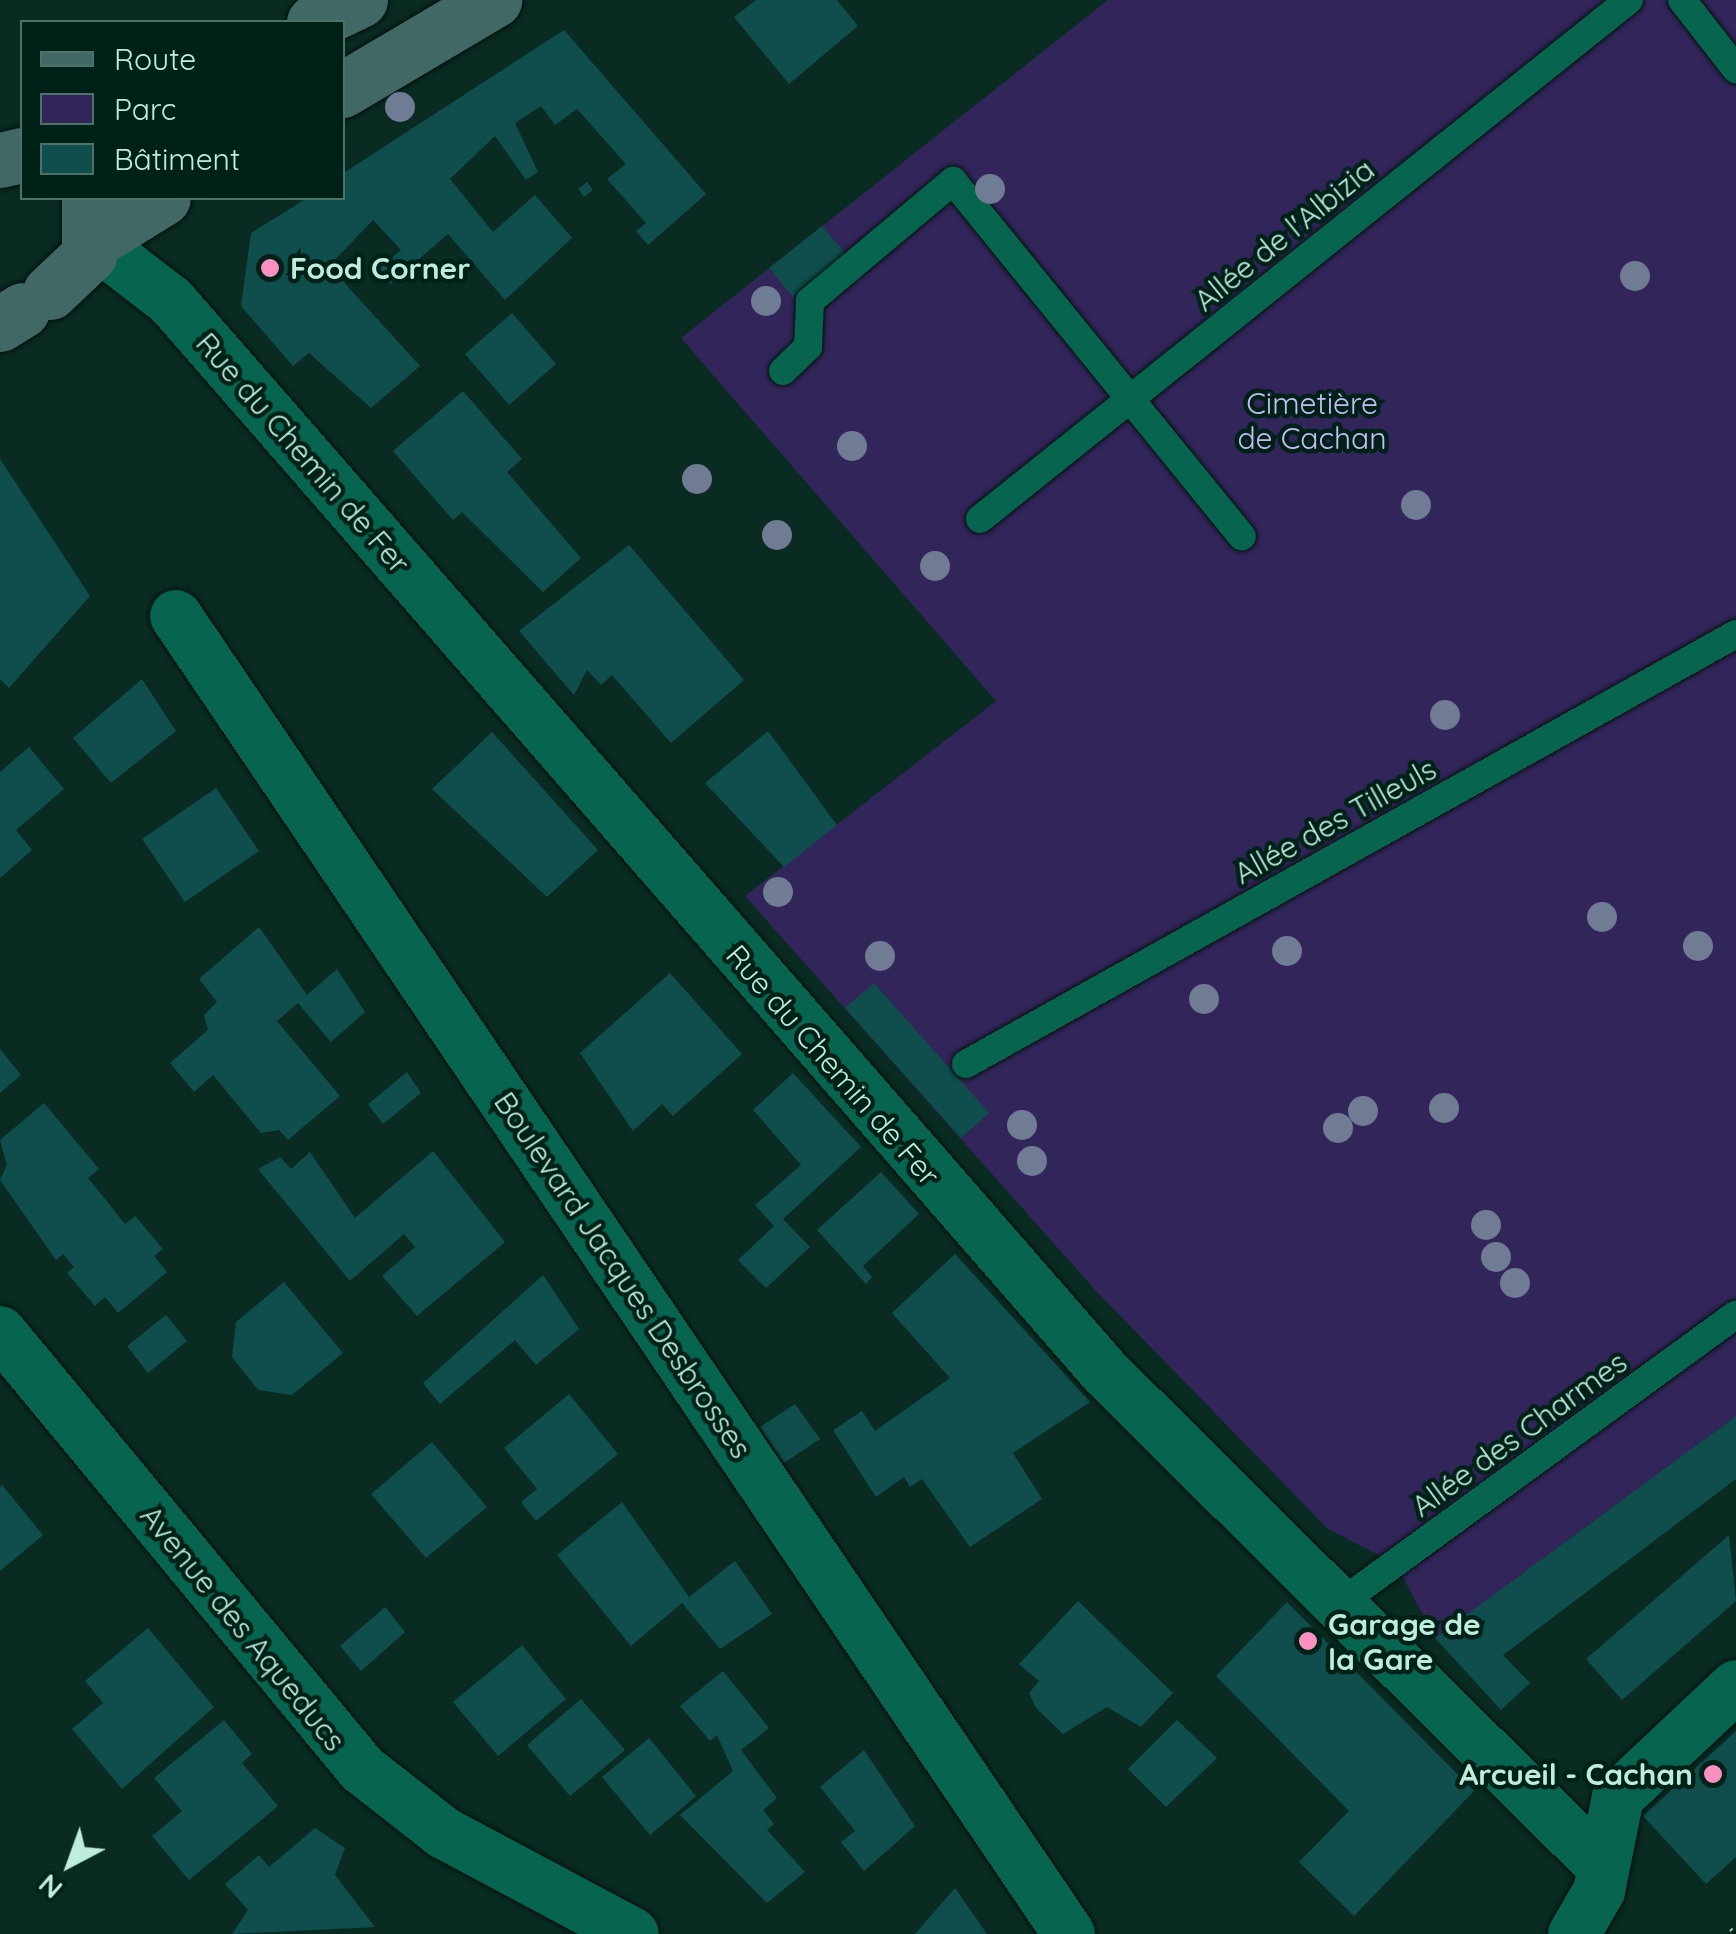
<!DOCTYPE html>
<html>
<head>
<meta charset="utf-8">
<style>
	body { margin:0 }
	#map { position:relative; width:1736px; height:1934px; overflow:hidden; background:#092b22; font-family:Quicksand,sans-serif }
	div>[style] { position:absolute }
	[style*='--x'] { left:calc(var(--x)*1px); top:calc(var(--y)*1px); width:calc(var(--w)*1px); rotate:calc(var(--a)*1deg) }
	.green>* { inset:0; background:#32255a }
	.building>* { inset:0; background:#0f4e4c }
	.roads { filter:drop-shadow(0 0 2px #04110c) drop-shadow(0 0 2px #04110c) }
	.lane>* { height:28px; margin:-14px; padding:0 14px; transform-origin:14px; border-radius:14px; background:#07644f }
	.street>* { height:52px; margin:-26px; padding:0 26px; transform-origin:26px; border-radius:26px; background:#07644f }
	.secondary>* { height:55px; margin:-27.5px; padding:0 27.5px; transform-origin:27.5px; border-radius:27.5px; background:#426866 }
	.rail>* { height:11px; margin-top:-5.5px; transform-origin:0; background:repeating-linear-gradient(90deg,#002118 0 22px,#97c3b4 0 44px); box-sizing:border-box; border-block:2px solid #97c3b4 }
	.trees>* { width:30px; height:30px; margin:-15px; border-radius:50%; background:#707b94 }
	.dots>* { width:28px; height:28px; translate:-50% -50%; box-sizing:border-box; border:5px solid #002118; border-radius:50% }
	span { translate:-50% -50%; white-space:nowrap; text-align:center; line-height:1.15; -webkit-text-stroke:9px #002118; paint-order:stroke }
	.street-label { font-size:30px; color:#beeddc }
	.poi-label { font-size:30px; color:#beeddc; font-weight:700 }
	.left { translate:0 -50%; text-align:left }
	.right { translate:-100% -50%; text-align:right }
	.park-label { font-size:30px; color:#c4bdf1 }
	.legend { position:absolute; left:20px; top:20px; width:325px; height:180px; box-sizing:border-box; background:#002118; border:2px solid #4c7366; margin:0; padding:12px 18px; list-style:none; font-size:30px; color:#beeddc }
	.legend li { display:flex; align-items:center; gap:20px; height:50px }
	.legend b { width:50px; border:2px solid #4c7366 }
	.north { position:absolute; left:20px; top:1814px; width:100px; height:100px; -webkit-text-stroke:8px #002118; paint-order:stroke; rotate:221deg; font-size:28px; font-weight:700; line-height:40px; text-align:center; color:#beeddc }
	.north::after { content:''; display:block; margin:auto; width:35px; height:45px; background:#beeddc; clip-path:polygon(50% 0,100% 100%,50% 72%,0 100%) }
</style>
</head>
<body>
<div id="map">
	<div class="green">
		<div style="clip-path:polygon(1108px 0,1736px 0,1736px 1416px,1435px 1638px,1396px 1564px,1328px 1529px,1097px 1292px,745px 896px,996px 701px,681px 338px)"></div>
	</div>
	<div class="building">
		<div style="clip-path:polygon(756px 0,837px 0,858px 26px,789px 84px,734px 17px)"></div>
		<div style="clip-path:polygon(564px 30px,706px 194px,648px 245px,636px 231px,646px 223px,607px 179px,626px 164px,577px 109px,555px 125px,541px 106px,515px 123px,538px 172px,526px 180px,495px 136px,450px 179px,493px 232px,535px 195px,572px 238px,505px 300px,448px 234px,390px 284px,377px 270px,401px 250px,373px 220px,329px 266px,420px 366px,371px 408px,309px 353px,293px 366px,241px 306px,251px 233px,307px 198px,342px 198px,342px 174px)"></div>
		<div style="clip-path:polygon(587px 182px,593px 190px,584px 197px,578px 189px)"></div>
		<div style="clip-path:polygon(822px 226px,846px 254px,793px 297px,769px 268px)"></div>
		<div style="clip-path:polygon(512px 313px,556px 364px,509px 405px,465px 354px)"></div>
		<div style="clip-path:polygon(463px 391px,522px 459px,507px 472px,581px 558px,543px 592px,462px 512px,453px 520px,393px 451px)"></div>
		<div style="clip-path:polygon(0 459px,90px 596px,9px 688px,0 679px)"></div>
		<div style="clip-path:polygon(629px 545px,744px 680px,671px 743px,612px 675px,601px 685px,587px 670px,574px 695px,519px 631px)"></div>
		<div style="clip-path:polygon(142px 679px,176px 731px,111px 783px,73px 738px)"></div>
		<div style="clip-path:polygon(768px 731px,837px 825px,784px 867px,705px 783px)"></div>
		<div style="clip-path:polygon(492px 732px,598px 850px,547px 897px,432px 789px)"></div>
		<div style="clip-path:polygon(29px 747px,64px 789px,16px 830px,32px 850px,0 878px,0 772px)"></div>
		<div style="clip-path:polygon(216px 788px,259px 851px,185px 902px,142px 839px)"></div>
		<div style="clip-path:polygon(259px 927px,307px 995px,337px 969px,365px 1012px,331px 1042px,298px 1003px,277px 1021px,340px 1096px,288px 1140px,279px 1130px,261px 1133px,213px 1075px,194px 1092px,170px 1063px,208px 1030px,204px 1015px,217px 1002px,199px 979px)"></div>
		<div style="clip-path:polygon(670px 973px,742px 1054px,673px 1116px,662px 1104px,633px 1131px,580px 1053px)"></div>
		<div style="clip-path:polygon(874px 983px,989px 1113px,961px 1138px,845px 1008px)"></div>
		<div style="clip-path:polygon(0 1049px,21px 1075px,0 1093px)"></div>
		<div style="clip-path:polygon(407px 1072px,421px 1093px,383px 1124px,368px 1104px)"></div>
		<div style="clip-path:polygon(793px 1073px,861px 1147px,783px 1219px,810px 1247px,766px 1288px,738px 1260px,774px 1226px,755px 1205px,801px 1165px,753px 1110px)"></div>
		<div style="clip-path:polygon(44px 1103px,99px 1169px,88px 1178px,125px 1224px,135px 1216px,163px 1249px,154px 1256px,167px 1272px,118px 1313px,105px 1297px,95px 1306px,67px 1273px,74px 1267px,63px 1254px,56px 1260px,0 1180px,7px 1165px,0 1140px)"></div>
		<div style="clip-path:polygon(433px 1151px,505px 1242px,417px 1316px,382px 1276px,415px 1247px,404px 1234px,350px 1281px,258px 1169px,280px 1157px,291px 1169px,310px 1152px,355px 1218px)"></div>
		<div style="clip-path:polygon(881px 1172px,919px 1214px,863px 1266px,872px 1277px,866px 1284px,817px 1230px)"></div>
		<div style="clip-path:polygon(955px 1254px,1090px 1402px,1013px 1453px,1042px 1499px,970px 1547px,922px 1479px,910px 1487px,904px 1477px,876px 1497px,833px 1430px,862px 1411px,875px 1431px,950px 1378px,892px 1313px)"></div>
		<div style="clip-path:polygon(543px 1275px,579px 1329px,536px 1365px,515px 1340px,440px 1404px,423px 1383px)"></div>
		<div style="clip-path:polygon(284px 1282px,343px 1353px,292px 1395px,258px 1390px,232px 1357px,236px 1322px)"></div>
		<div style="clip-path:polygon(166px 1315px,187px 1341px,148px 1373px,127px 1346px)"></div>
		<div style="clip-path:polygon(569px 1394px,618px 1454px,536px 1521px,521px 1502px,537px 1489px,504px 1448px)"></div>
		<div style="clip-path:polygon(795px 1404px,820px 1439px,784px 1463px,760px 1427px)"></div>
		<div style="clip-path:polygon(1736px 1416px,1736px 1479px,1503px 1655px,1530px 1683px,1501px 1710px,1435px 1638px)"></div>
		<div style="clip-path:polygon(432px 1442px,487px 1507px,426px 1558px,371px 1494px)"></div>
		<div style="clip-path:polygon(2px 1485px,43px 1535px,0 1571px,0 1487px)"></div>
		<div style="clip-path:polygon(622px 1502px,689px 1597px,735px 1561px,772px 1614px,720px 1649px,682px 1603px,631px 1646px,557px 1555px)"></div>
		<div style="clip-path:polygon(1729px 1535px,1736px 1601px,1622px 1700px,1586px 1659px)"></div>
		<div style="clip-path:polygon(1078px 1601px,1173px 1693px,1141px 1727px,1107px 1707px,1063px 1734px,1036px 1708px,1029px 1693px,1039px 1681px,1019px 1664px)"></div>
		<div style="clip-path:polygon(1287px 1602px,1474px 1791px,1354px 1916px,1299px 1862px,1349px 1811px,1216px 1676px)"></div>
		<div style="clip-path:polygon(385px 1607px,405px 1632px,361px 1671px,340px 1646px)"></div>
		<div style="clip-path:polygon(148px 1628px,214px 1707px,122px 1789px,72px 1729px,103px 1703px,85px 1681px)"></div>
		<div style="clip-path:polygon(522px 1645px,566px 1699px,498px 1756px,453px 1702px)"></div>
		<div style="clip-path:polygon(723px 1671px,769px 1728px,741px 1750px,777px 1798px,763px 1810px,774px 1824px,767px 1830px,805px 1872px,767px 1903px,680px 1815px,733px 1771px,717px 1735px,710px 1741px,680px 1706px)"></div>
		<div style="clip-path:polygon(581px 1699px,625px 1750px,570px 1796px,527px 1745px)"></div>
		<div style="clip-path:polygon(224px 1720px,252px 1754px,242px 1763px,278px 1806px,189px 1880px,152px 1836px,182px 1811px,154px 1778px)"></div>
		<div style="clip-path:polygon(1177px 1720px,1217px 1758px,1166px 1807px,1128px 1769px)"></div>
		<div style="clip-path:polygon(1736px 1731px,1736px 1857px,1706px 1884px,1643px 1816px)"></div>
		<div style="clip-path:polygon(649px 1738px,696px 1796px,650px 1835px,602px 1777px)"></div>
		<div style="clip-path:polygon(864px 1750px,915px 1826px,864px 1871px,841px 1842px,855px 1831px,820px 1787px)"></div>
		<div style="clip-path:polygon(315px 1828px,345px 1848px,335px 1875px,375px 1927px,232px 1934px,248px 1910px,225px 1884px,259px 1855px,269px 1867px)"></div>
		<div style="clip-path:polygon(955px 1888px,987px 1934px,915px 1934px)"></div>
	</div>
	<div class="roads">
		<div class="lane">
			<div style="--x:1682;--y:0;--w:88;--a:52"></div>
			<div style="--x:783;--y:371;--w:35;--a:-44"></div>
			<div style="--x:808;--y:347;--w:46;--a:-87.5"></div>
			<div style="--x:810;--y:301;--w:187;--a:-40"></div>
			<div style="--x:953;--y:181;--w:458;--a:50.9"></div>
			<div style="--x:980;--y:519;--w:831;--a:-38.65"></div>
			<div style="--x:966;--y:1064;--w:882;--a:-29.18"></div>
			<div style="--x:1339;--y:1604;--w:491;--a:-36.1"></div>
		</div>
		<div class="street">
			<div style="--x:93;--y:241;--w:98;--a:37.6"></div>
			<div style="--x:171;--y:301;--w:1420;--a:48.91"></div>
			<div style="--x:1104;--y:1371;--w:701;--a:44.83"></div>
			<div style="--x:176;--y:616;--w:1592;--a:55.88"></div>
			<div style="--x:0;--y:1332;--w:567;--a:50.36"></div>
			<div style="--x:362;--y:1769;--w:104;--a:38"></div>
			<div style="--x:444;--y:1833;--w:214;--a:28.1"></div>
			<div style="--x:1574;--y:1934;--w:50;--a:-59.8"></div>
			<div style="--x:1599;--y:1891;--w:96;--a:-78.6"></div>
			<div style="--x:1618;--y:1797;--w:162;--a:-43.2"></div>
		</div>
		<div class="secondary">
			<div style="--x:314;--y:22;--w:51;--a:-25.6"></div>
			<div style="--x:342;--y:90;--w:177;--a:-30.6"></div>
			<div style="--x:0;--y:160;--w:23;--a:-13"></div>
			<div style="--x:93;--y:241;--w:82;--a:-31.6"></div>
			<div style="--x:50;--y:292;--w:54;--a:-43.5"></div>
			<div style="--x:89;--y:255;--w:57;--a:-90"></div>
			<div style="--x:0;--y:324;--w:26;--a:-32"></div>
		</div>
	</div>
	<div class="rail">
		<div style="--x:1733;--y:1934;--w:4;--a:-45"></div>
	</div>
	<div class="trees">
		<div style="left:400px;top:107px"></div>
		<div style="left:990px;top:189px"></div>
		<div style="left:1635px;top:276px"></div>
		<div style="left:766px;top:301px"></div>
		<div style="left:852px;top:446px"></div>
		<div style="left:697px;top:479px"></div>
		<div style="left:1416px;top:505px"></div>
		<div style="left:777px;top:535px"></div>
		<div style="left:935px;top:566px"></div>
		<div style="left:1445px;top:715px"></div>
		<div style="left:778px;top:892px"></div>
		<div style="left:1602px;top:917px"></div>
		<div style="left:1698px;top:946px"></div>
		<div style="left:1287px;top:951px"></div>
		<div style="left:880px;top:956px"></div>
		<div style="left:1204px;top:999px"></div>
		<div style="left:1444px;top:1108px"></div>
		<div style="left:1363px;top:1111px"></div>
		<div style="left:1022px;top:1125px"></div>
		<div style="left:1338px;top:1128px"></div>
		<div style="left:1032px;top:1161px"></div>
		<div style="left:1486px;top:1225px"></div>
		<div style="left:1496px;top:1257px"></div>
		<div style="left:1515px;top:1283px"></div>
	</div>
	<div class="dots">
		<div style="left:270px;top:268px;background:#fc8fc2"></div>
		<div style="left:1308px;top:1641px;background:#fc8fc2"></div>
		<div style="left:1713px;top:1774px;background:#fc8fc2"></div>
	</div>
	<div class="street-label">
		<span style="left:1284px;top:235px;rotate:-39deg">Allée de l'Albizia</span>
		<span style="left:303px;top:453px;rotate:49deg">Rue du Chemin de Fer</span>
		<span style="left:1335px;top:821px;rotate:-29deg">Allée des Tilleuls</span>
		<span style="left:833px;top:1065px;rotate:49deg">Rue du Chemin de Fer</span>
		<span style="left:623px;top:1275px;rotate:56deg">Boulevard Jacques Desbrosses</span>
		<span style="left:1519px;top:1434px;rotate:-36deg">Allée des Charmes</span>
		<span style="left:243px;top:1628px;rotate:51deg">Avenue des Aqueducs</span>
	</div>
	<div class="poi-label">
		<span class="left" style="left:290px;top:268px">Food Corner</span>
		<span class="left" style="left:1328px;top:1641px">Garage de<br>la Gare</span>
		<span class="right" style="left:1693px;top:1774px">Arcueil - Cachan</span>
	</div>
	<div class="park-label">
		<span style="left:1312px;top:420px">Cimetière<br>de Cachan</span>
	</div>
	<ul class="legend">
	<li><b style="height:12px;background:#426866"></b>Route</li>
	<li><b style="height:28px;background:#32255a"></b>Parc</li>
	<li><b style="height:28px;background:#0f4e4c"></b>Bâtiment</li>
	</ul>
	<div class="north">N</div>
</div>
</body>
</html>
